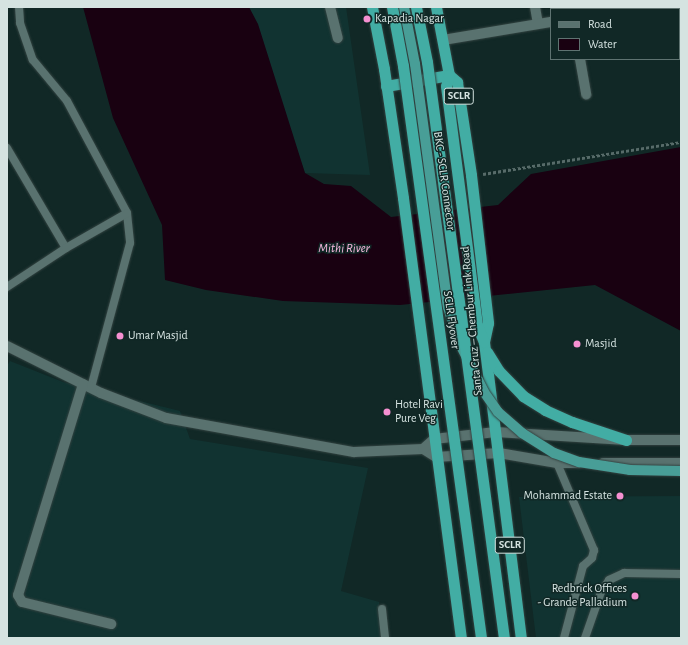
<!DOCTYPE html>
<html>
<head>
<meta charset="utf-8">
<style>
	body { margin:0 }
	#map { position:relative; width:688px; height:645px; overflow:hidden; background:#112826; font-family:"Alegreya Sans",sans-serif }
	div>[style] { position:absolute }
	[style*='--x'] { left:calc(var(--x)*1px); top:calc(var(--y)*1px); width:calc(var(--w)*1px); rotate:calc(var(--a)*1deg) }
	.built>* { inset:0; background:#113331 }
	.water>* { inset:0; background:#190111 }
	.path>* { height:2.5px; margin-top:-1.25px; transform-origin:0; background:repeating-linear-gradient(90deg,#576b69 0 3px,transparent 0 5px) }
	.roads { filter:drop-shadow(0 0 1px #334341) drop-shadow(0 0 1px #334341) }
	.service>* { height:8px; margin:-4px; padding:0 4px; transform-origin:4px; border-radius:4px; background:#59726f }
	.minor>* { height:10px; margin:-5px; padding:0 5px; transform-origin:5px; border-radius:5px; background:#59726f }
	.secondary>* { height:10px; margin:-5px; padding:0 5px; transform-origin:5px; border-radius:5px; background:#59726f }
	.trunk>* { height:11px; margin:-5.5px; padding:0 5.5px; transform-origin:5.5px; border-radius:5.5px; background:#42ada4 }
	.bridges { filter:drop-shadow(0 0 1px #334341) drop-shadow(0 0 1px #334341) }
	.primary-bridge>* { height:10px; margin:-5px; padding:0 5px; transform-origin:5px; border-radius:5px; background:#489e97 }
	.trunk-bridge>* { height:11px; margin:-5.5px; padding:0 5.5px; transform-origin:5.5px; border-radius:5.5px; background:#42ada4 }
	.dots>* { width:11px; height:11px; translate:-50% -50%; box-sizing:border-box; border:2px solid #112826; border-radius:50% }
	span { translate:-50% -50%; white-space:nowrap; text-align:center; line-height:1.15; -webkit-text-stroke:3px #112826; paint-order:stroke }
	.shield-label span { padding:1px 3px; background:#112826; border:1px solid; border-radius:3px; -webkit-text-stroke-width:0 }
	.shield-label { font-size:11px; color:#d5e3e1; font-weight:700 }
	.poi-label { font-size:12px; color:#d5e3e1 }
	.left { translate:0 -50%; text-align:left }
	.right { translate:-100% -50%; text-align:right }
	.street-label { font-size:12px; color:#d5e3e1 }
	.water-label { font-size:13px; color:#f9b9e0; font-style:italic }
	.frame { position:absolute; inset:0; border:8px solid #d5e3e1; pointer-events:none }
	.legend { position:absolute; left:550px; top:8px; width:130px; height:52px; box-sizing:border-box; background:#112826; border:1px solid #5f7371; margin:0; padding:5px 7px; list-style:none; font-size:12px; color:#d5e3e1 }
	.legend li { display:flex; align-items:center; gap:8px; height:20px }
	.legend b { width:20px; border:1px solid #5f7371 }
</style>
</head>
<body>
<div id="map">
	<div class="built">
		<div style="clip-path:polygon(243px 7px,346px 7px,370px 175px,305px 173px)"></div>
		<div style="clip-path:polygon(10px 361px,63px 382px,180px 411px,190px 439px,368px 468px,341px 591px,379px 602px,380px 638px,7px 638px,7px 366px)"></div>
		<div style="clip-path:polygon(681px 496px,681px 638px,536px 638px,519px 497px)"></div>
	</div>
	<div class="water">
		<div style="clip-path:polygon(83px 7px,249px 7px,258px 24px,305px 173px,324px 184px,351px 186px,391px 217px,498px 205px,531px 174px,681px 147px,681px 331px,595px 285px,400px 305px,283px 301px,206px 290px,165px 280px,162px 225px,113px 118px)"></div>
	</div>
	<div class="path">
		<div style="--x:483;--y:174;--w:201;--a:-9.2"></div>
	</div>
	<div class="roads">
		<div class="service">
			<div style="--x:19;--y:7;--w:16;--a:86"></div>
			<div style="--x:20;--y:23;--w:39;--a:71"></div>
			<div style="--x:33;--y:60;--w:53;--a:50.3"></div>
			<div style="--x:67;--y:101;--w:127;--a:61.8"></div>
			<div style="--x:127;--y:213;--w:30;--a:84"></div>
			<div style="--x:130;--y:243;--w:150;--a:105.1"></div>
			<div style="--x:7;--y:148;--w:116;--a:59.5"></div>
			<div style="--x:7;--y:287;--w:71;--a:-33.5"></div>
			<div style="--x:66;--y:248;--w:70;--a:-29.8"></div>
			<div style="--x:557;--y:463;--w:95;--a:67"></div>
			<div style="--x:594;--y:550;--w:8;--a:104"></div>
			<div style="--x:592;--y:558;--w:12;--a:138"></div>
			<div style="--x:583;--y:566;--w:74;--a:104.8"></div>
			<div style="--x:382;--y:609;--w:29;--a:84"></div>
			<div style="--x:585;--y:638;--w:49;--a:-70.8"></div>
			<div style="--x:601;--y:592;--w:14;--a:-56"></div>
			<div style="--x:609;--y:580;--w:17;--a:-25"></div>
			<div style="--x:624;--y:573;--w:57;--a:1"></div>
		</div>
		<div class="minor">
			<div style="--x:330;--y:7;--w:32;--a:76"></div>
			<div style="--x:535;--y:7;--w:17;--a:80"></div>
			<div style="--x:625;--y:9;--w:11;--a:-10"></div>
			<div style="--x:443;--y:40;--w:109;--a:-9.5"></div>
			<div style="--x:580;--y:59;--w:36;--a:80"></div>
			<div style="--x:7;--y:346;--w:105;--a:26.6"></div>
			<div style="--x:101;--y:393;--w:70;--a:21"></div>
			<div style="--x:166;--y:418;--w:191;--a:10.3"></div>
			<div style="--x:354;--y:452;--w:69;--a:-2.5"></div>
			<div style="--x:83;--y:384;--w:221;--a:107.1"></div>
			<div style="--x:18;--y:595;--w:8;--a:60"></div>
			<div style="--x:22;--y:602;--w:92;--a:13.9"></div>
		</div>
		<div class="secondary">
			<div style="--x:579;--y:463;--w:22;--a:180"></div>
			<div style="--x:557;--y:463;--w:59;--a:-170.2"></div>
			<div style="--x:499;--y:453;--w:63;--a:176.4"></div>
			<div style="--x:436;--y:457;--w:15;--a:-148"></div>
			<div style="--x:423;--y:449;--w:15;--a:-42"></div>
			<div style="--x:434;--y:439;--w:62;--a:-6.4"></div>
			<div style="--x:496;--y:432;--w:130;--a:3.5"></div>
			<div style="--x:626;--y:440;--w:55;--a:0"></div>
			<div style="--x:603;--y:463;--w:78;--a:0"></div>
		</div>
		<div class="trunk">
			<div style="--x:372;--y:7;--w:63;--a:79"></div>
			<div style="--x:384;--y:69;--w:130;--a:81.6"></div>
			<div style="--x:403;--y:198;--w:444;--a:82.5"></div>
			<div style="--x:436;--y:7;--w:69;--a:79.2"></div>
			<div style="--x:449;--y:75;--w:11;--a:41"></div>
			<div style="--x:457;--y:82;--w:94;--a:81.4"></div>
			<div style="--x:471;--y:175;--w:149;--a:83.4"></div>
			<div style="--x:488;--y:323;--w:19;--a:102"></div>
			<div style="--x:484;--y:342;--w:298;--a:82.9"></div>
			<div style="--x:386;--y:86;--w:64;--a:-9.9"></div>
			<div style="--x:449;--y:75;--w:11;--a:105"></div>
			<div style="--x:446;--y:86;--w:241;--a:82.6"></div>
			<div style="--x:477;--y:325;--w:18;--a:68"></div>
			<div style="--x:487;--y:352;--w:22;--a:58"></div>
			<div style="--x:499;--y:371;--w:35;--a:46"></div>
			<div style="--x:523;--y:396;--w:26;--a:32"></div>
			<div style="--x:545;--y:410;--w:30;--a:24"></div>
			<div style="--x:572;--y:422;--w:57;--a:18.4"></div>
		</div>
	</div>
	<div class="bridges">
		<div class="primary-bridge">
			<div style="--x:404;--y:7;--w:58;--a:79.1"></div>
			<div style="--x:415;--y:64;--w:245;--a:82.3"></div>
			<div style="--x:448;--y:307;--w:34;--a:73"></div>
			<div style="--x:458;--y:340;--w:58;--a:63.4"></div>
			<div style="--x:484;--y:392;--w:24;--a:55"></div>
			<div style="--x:498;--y:412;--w:32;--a:41"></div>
			<div style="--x:522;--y:433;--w:38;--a:32"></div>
			<div style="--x:554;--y:453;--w:27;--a:20"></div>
			<div style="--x:579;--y:462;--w:52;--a:8.9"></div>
			<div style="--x:630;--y:470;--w:51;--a:1.1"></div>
		</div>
		<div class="trunk-bridge">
			<div style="--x:392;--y:7;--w:60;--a:79.4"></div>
			<div style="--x:403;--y:66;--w:577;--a:82.23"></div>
			<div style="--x:416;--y:7;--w:56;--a:78.7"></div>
			<div style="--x:427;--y:62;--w:581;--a:82.39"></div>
		</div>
	</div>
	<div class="dots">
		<div style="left:367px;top:19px;background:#f590d1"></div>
		<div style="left:120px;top:336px;background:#f590d1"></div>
		<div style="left:577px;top:344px;background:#f590d1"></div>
		<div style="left:387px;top:412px;background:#f590d1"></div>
		<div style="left:620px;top:496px;background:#f590d1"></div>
		<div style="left:635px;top:596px;background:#f590d1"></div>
	</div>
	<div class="shield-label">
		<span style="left:459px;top:96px">SCLR</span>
		<span style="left:510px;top:545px">SCLR</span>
	</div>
	<div class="poi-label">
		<span class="left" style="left:375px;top:19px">Kapadia Nagar</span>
		<span class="left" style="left:128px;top:336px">Umar Masjid</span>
		<span class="left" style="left:585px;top:344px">Masjid</span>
		<span class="left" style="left:395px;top:412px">Hotel Ravi<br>Pure Veg</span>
		<span class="right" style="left:612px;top:496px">Mohammad Estate</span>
		<span class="right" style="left:627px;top:596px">Redbrick Offices<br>- Grande Palladium</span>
	</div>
	<div class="street-label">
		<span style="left:444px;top:181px;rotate:82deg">BKC - SCLR Connector</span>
		<span style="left:451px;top:320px;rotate:82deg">SCLR Flyover</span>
		<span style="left:472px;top:321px;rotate:-95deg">Santa Cruz – Chembur Link Road</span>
	</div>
	<div class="water-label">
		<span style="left:344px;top:249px">Mithi River</span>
	</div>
	<div class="frame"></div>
	<ul class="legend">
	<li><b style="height:5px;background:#59726f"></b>Road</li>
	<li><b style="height:11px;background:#190111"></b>Water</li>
	</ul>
</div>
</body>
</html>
